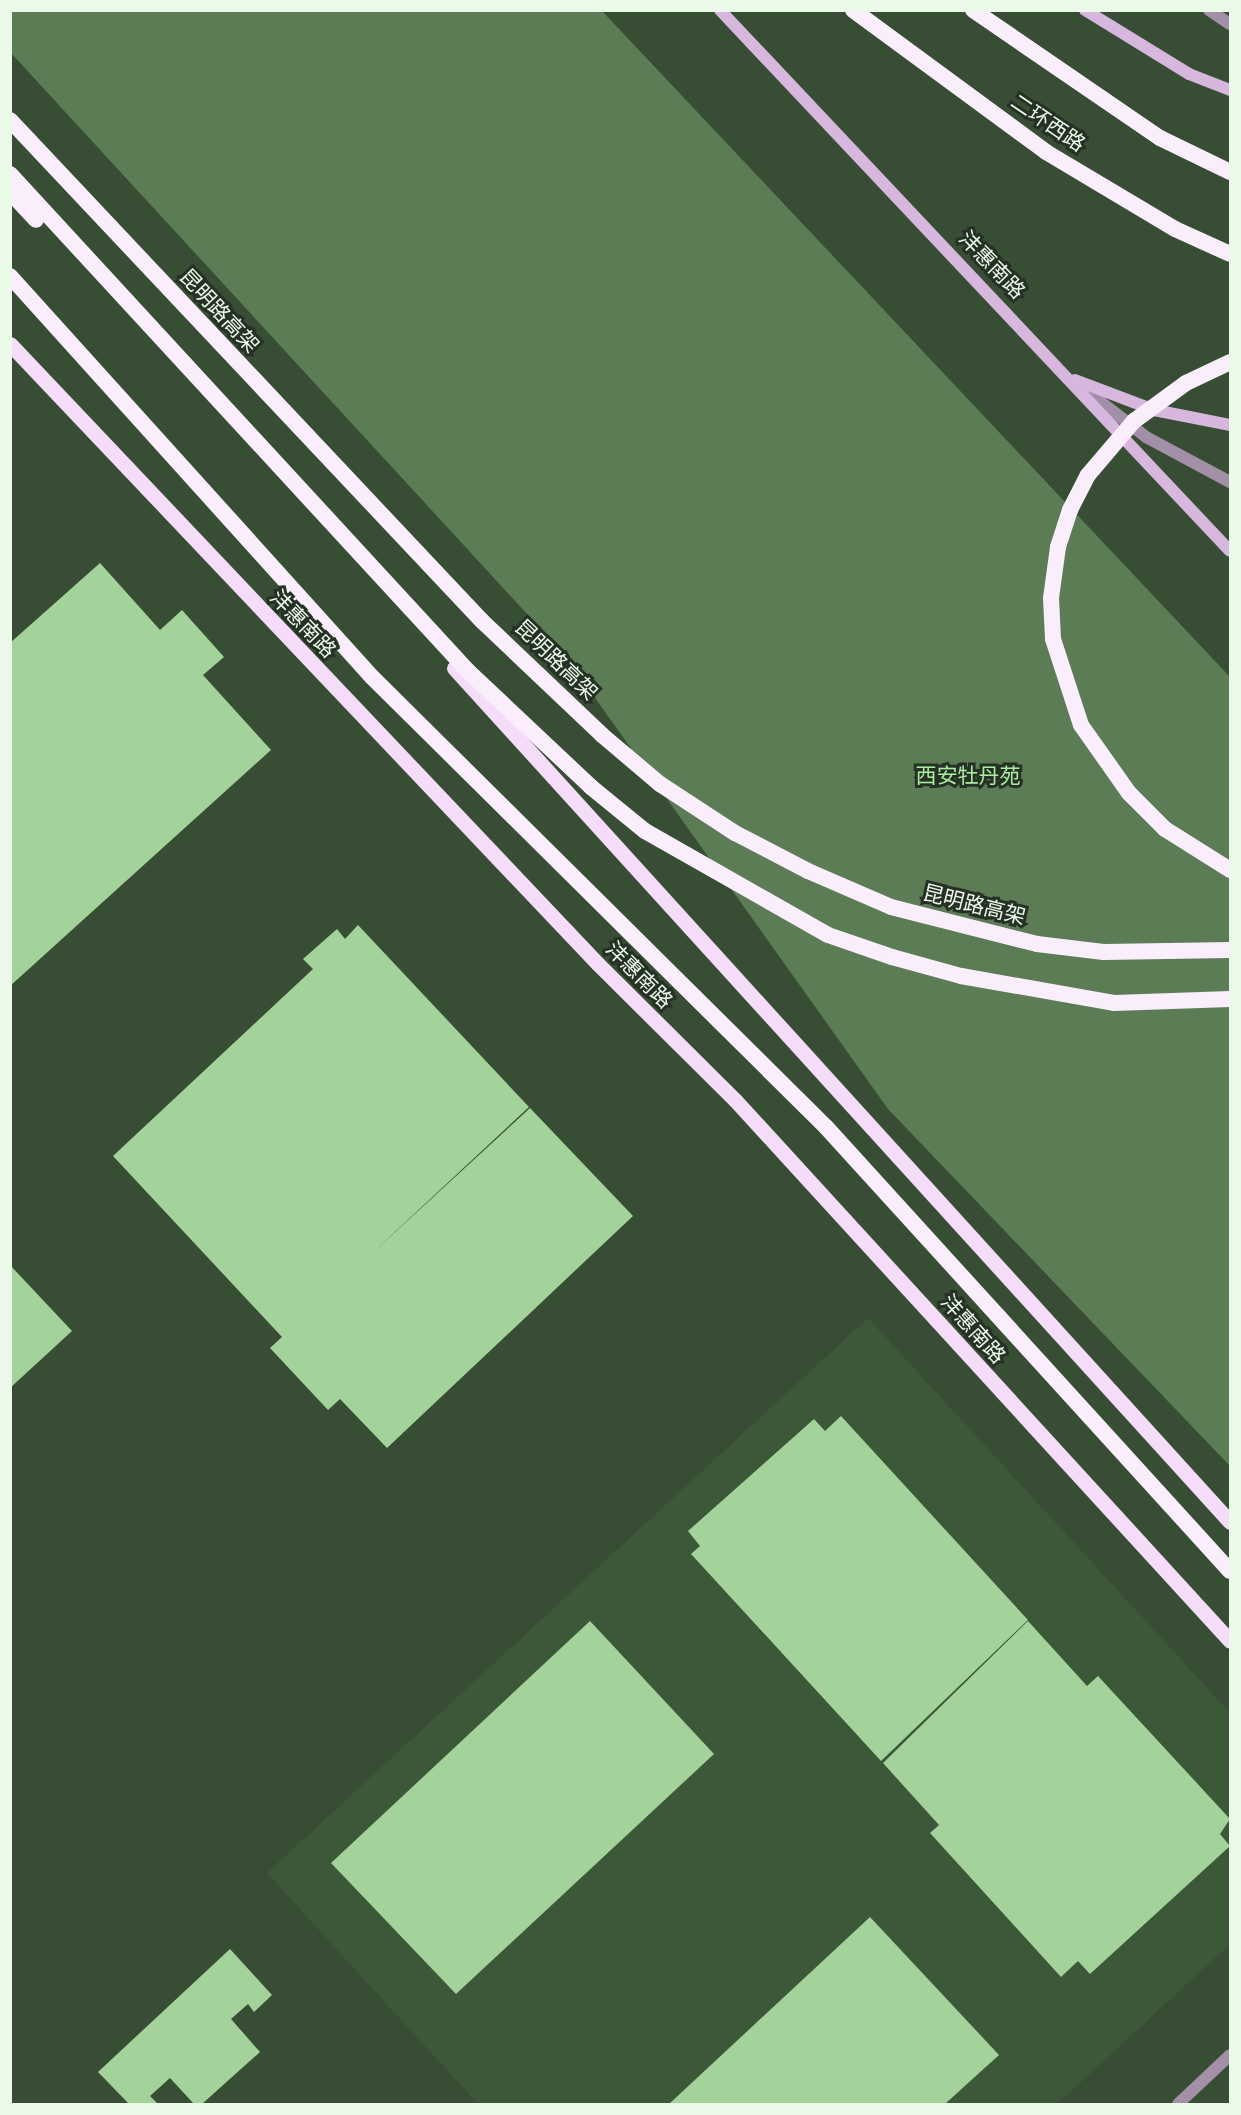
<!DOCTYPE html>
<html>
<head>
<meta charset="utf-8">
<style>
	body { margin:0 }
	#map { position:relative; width:1241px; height:2115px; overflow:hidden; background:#384e34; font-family:"Nunito Sans","Noto Sans SC",sans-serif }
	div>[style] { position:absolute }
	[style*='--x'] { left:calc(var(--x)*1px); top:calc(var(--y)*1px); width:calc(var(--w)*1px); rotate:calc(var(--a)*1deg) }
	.built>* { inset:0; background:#3d5838 }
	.green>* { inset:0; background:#5b7c55 }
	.building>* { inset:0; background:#a3d39a }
	.minor>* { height:12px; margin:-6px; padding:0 6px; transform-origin:6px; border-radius:6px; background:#a38fa7 }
	.secondary>* { height:12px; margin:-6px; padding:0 6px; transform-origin:6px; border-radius:6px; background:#d7b7dd }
	.primary>* { height:15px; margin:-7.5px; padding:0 7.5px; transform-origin:7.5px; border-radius:7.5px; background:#f5ddfa }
	.trunk>* { height:16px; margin:-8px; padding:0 8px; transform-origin:8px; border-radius:8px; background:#faeefc }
	.trunk-bridge>* { height:16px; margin:-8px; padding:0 8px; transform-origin:8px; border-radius:8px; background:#faeefc }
	span { translate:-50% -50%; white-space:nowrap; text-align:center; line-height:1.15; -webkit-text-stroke:6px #263125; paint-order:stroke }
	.street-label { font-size:21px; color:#ebf9e9 }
	.park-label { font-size:21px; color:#abeca0 }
	.frame { position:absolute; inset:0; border:12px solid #ebf9e9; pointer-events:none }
</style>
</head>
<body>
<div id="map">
	<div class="built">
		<div style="clip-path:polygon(868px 1318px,1230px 1713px,1230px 1944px,1057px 2104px,478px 2104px,267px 1873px)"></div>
	</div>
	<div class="green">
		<div style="clip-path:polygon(11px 11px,602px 11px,1230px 677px,1230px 1466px,888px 1109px,563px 653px,11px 53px)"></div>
	</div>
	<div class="building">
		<div style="clip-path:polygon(100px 563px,160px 630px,182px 610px,224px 657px,203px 675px,271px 750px,10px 986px,10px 643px)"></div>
		<div style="clip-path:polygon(358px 925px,529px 1107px,368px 1257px,530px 1108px,633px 1216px,387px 1448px,340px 1399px,328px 1410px,270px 1348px,282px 1337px,113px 1156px,313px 969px,303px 959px,337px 929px,345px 939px)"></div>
		<div style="clip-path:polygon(10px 1265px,72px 1331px,10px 1388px)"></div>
		<div style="clip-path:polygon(841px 1416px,1028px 1620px,881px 1761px,691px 1554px,700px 1546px,688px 1531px,814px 1419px,825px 1431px)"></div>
		<div style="clip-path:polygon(590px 1621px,714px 1754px,456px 1994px,331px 1863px)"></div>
		<div style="clip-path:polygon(1028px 1621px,1087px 1686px,1098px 1676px,1230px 1819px,1220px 1834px,1230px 1846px,1090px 1974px,1078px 1961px,1061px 1977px,930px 1833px,939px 1825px,883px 1763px)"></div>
		<div style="clip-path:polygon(870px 1917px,999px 2055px,945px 2104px,669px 2104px)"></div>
		<div style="clip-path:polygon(230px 1949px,272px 1995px,254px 2012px,248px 2004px,231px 2019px,260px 2052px,202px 2104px,194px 2104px,170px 2078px,150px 2096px,158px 2104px,129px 2104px,98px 2072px)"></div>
	</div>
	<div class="minor">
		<div style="--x:1209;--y:10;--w:25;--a:34"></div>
		<div style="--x:1079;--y:385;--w:85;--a:37.8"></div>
		<div style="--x:1146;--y:437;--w:95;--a:28.2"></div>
		<div style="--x:1178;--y:2104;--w:71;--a:-43.3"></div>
	</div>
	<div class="secondary">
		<div style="--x:720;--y:10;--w:743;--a:46.69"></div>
		<div style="--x:1085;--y:10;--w:122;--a:31.6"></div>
		<div style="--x:1189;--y:74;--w:44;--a:21.3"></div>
		<div style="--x:1075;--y:380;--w:85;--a:20.8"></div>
		<div style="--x:1154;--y:410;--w:77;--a:11.2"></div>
	</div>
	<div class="primary">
		<div style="--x:10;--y:344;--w:854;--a:46.52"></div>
		<div style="--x:598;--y:964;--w:193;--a:44.8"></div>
		<div style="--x:735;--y:1100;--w:733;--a:47.54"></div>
		<div style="--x:454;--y:668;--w:1154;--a:47.74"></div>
	</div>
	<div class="trunk">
		<div style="--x:853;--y:10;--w:240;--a:36.3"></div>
		<div style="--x:1046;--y:152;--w:150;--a:30.8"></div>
		<div style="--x:1175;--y:229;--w:60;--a:24.4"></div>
		<div style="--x:973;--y:10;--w:227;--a:34.4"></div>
		<div style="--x:1160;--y:138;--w:78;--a:25.9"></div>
		<div style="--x:10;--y:120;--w:688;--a:46.71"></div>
		<div style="--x:482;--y:621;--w:166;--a:43.5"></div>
		<div style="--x:602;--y:735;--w:76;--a:40.2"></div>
		<div style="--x:660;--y:784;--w:90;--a:33.2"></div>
		<div style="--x:735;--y:833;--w:82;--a:27.5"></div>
		<div style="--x:808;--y:871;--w:90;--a:23.4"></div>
		<div style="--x:891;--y:907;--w:151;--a:14.2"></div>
		<div style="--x:1037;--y:944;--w:67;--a:6.8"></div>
		<div style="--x:1104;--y:952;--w:126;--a:-0.9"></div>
		<div style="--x:10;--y:174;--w:676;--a:47.34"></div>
		<div style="--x:468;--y:671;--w:169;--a:43.3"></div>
		<div style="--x:591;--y:787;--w:70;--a:39.2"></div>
		<div style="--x:645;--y:831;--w:210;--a:29.6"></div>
		<div style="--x:828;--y:935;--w:68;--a:19"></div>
		<div style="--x:892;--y:957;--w:72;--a:15.4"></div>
		<div style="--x:961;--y:976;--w:155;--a:10"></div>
		<div style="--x:1114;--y:1003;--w:116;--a:-2"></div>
		<div style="--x:10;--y:192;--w:38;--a:47"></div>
		<div style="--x:10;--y:276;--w:540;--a:47.93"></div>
		<div style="--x:372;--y:677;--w:639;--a:44.75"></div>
		<div style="--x:826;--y:1127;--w:600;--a:47.7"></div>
		<div style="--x:1070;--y:510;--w:39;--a:108"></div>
		<div style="--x:1058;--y:547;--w:51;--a:97.8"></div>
		<div style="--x:1051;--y:598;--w:41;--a:87.2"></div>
		<div style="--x:1053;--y:639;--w:90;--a:72"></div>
		<div style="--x:1081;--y:725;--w:83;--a:54.8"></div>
		<div style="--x:1129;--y:793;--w:51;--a:45"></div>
		<div style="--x:1165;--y:829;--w:77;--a:32.2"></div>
	</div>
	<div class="trunk-bridge">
		<div style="--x:1070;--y:510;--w:39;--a:-63"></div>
		<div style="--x:1088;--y:475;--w:71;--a:-49.6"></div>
		<div style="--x:1134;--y:421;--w:64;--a:-36.2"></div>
		<div style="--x:1186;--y:383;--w:49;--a:-25.5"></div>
	</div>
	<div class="street-label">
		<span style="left:1048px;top:123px;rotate:34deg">二环西路</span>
		<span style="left:992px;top:265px;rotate:46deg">沣惠南路</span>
		<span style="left:219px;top:311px;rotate:47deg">昆明路高架</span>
		<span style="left:303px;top:624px;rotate:46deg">沣惠南路</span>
		<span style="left:556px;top:660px;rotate:44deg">昆明路高架</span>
		<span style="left:974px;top:905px;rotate:14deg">昆明路高架</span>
		<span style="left:639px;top:975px;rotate:45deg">沣惠南路</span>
		<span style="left:973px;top:1329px;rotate:48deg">沣惠南路</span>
	</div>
	<div class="park-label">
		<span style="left:968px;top:776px">西安牡丹苑</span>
	</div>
	<div class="frame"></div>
</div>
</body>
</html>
